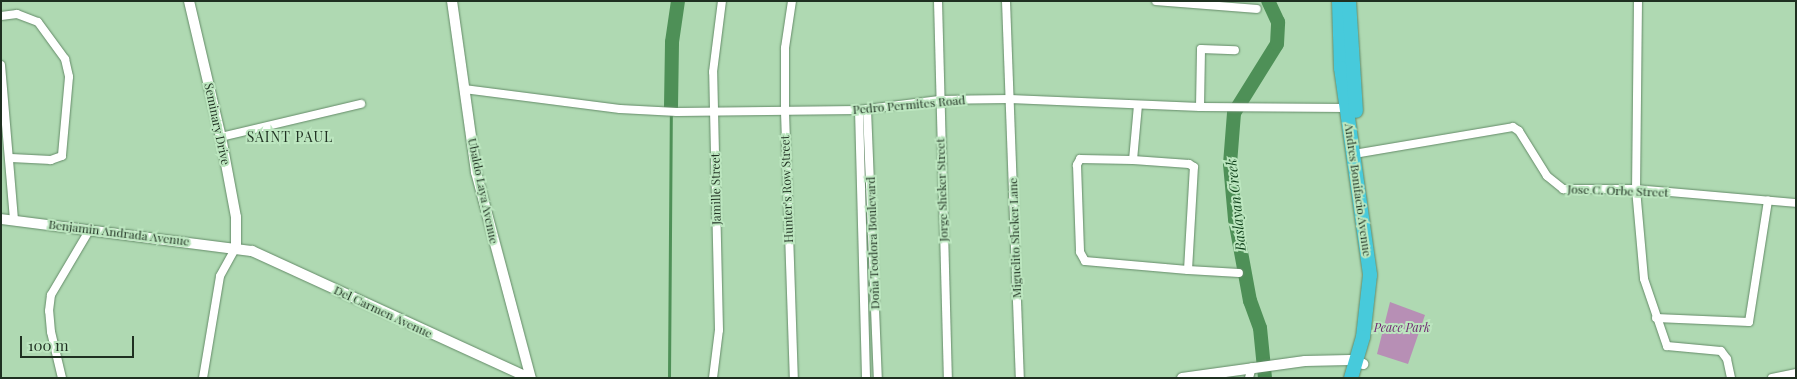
<!DOCTYPE html>
<html>
<head>
<meta charset="utf-8">
<style>
	body { margin:0 }
	#map { position:relative; width:1797px; height:379px; overflow:hidden; background:#afd9b2; font-family:"Playfair Display",serif }
	div>[style] { position:absolute }
	[style*='--x'] { left:calc(var(--x)*1px); top:calc(var(--y)*1px); width:calc(var(--w)*1px); rotate:calc(var(--a)*1deg) }
	.green>* { inset:0; background:#b78fb5 }
	.stream>* { height:2.5px; margin:-1.25px; padding:0 1.25px; transform-origin:1.25px; border-radius:1.25px; background:#4e9057 }
	.river>* { height:14px; margin:-7px; padding:0 7px; transform-origin:7px; border-radius:7px; background:#4e9057 }
	.roads { filter:drop-shadow(0 0 1px #648b68) drop-shadow(0 0 1px #648b68) }
	.street>* { height:8px; margin:-4px; padding:0 4px; transform-origin:4px; border-radius:4px; background:#fff }
	.secondary>* { height:10px; margin:-5px; padding:0 5px; transform-origin:5px; border-radius:5px; background:#fff }
	.highway>* { height:14px; margin:-7px; padding:0 7px; transform-origin:7px; border-radius:7px; background:#47cadb }
	span { translate:-50% -50%; white-space:nowrap; text-align:center; line-height:1.15; -webkit-text-stroke:4px #bce6bf; paint-order:stroke }
	.street-label { font-size:12px; color:#1f3021 }
	.park-label { font-size:12px; color:#712972; font-style:italic }
	.neighbourhood-label { font-size:14px; color:#1f3021; letter-spacing:1px }
	.water-label { font-size:14px; color:#0c3e17; font-style:italic }
	.frame { position:absolute; inset:0; border:2px solid #1f3021; pointer-events:none }
	.scale { position:absolute; left:20px; top:336px; width:114px; height:22px; box-sizing:border-box; border:2px solid #1f3021; border-top:0; padding-left:6px; font-size:15px; line-height:18px; white-space:nowrap; color:#1f3021; -webkit-text-stroke:4px #bce6bf; paint-order:stroke }
</style>
</head>
<body>
<div id="map">
	<div class="green">
		<div style="clip-path:polygon(1390px 302px,1425px 315px,1408px 364px,1377px 354px)"></div>
	</div>
	<div class="stream">
		<div style="--x:669;--y:378;--w:264;--a:-89.6"></div>
	</div>
	<div class="river">
		<div style="--x:671;--y:107;--w:65;--a:-89.1"></div>
		<div style="--x:672;--y:42;--w:41;--a:-81.7"></div>
		<div style="--x:1265;--y:378;--w:50;--a:-95.7"></div>
		<div style="--x:1260;--y:328;--w:29;--a:-110"></div>
		<div style="--x:1250;--y:301;--w:83;--a:-100.4"></div>
		<div style="--x:1235;--y:219;--w:55;--a:-95.2"></div>
		<div style="--x:1230;--y:164;--w:51;--a:-85.5"></div>
		<div style="--x:1234;--y:113;--w:81;--a:-58.1"></div>
		<div style="--x:1277;--y:44;--w:22;--a:-87"></div>
		<div style="--x:1278;--y:22;--w:23;--a:-115"></div>
	</div>
	<div class="roads">
		<div class="street">
			<div style="--x:792;--y:1;--w:48;--a:98.5"></div>
			<div style="--x:785;--y:48;--w:64;--a:90"></div>
			<div style="--x:785;--y:112;--w:266;--a:88.1"></div>
			<div style="--x:938;--y:1;--w:377;--a:88.5"></div>
			<div style="--x:1006;--y:1;--w:377;--a:87.9"></div>
			<div style="--x:1156;--y:1;--w:101;--a:4.5"></div>
			<div style="--x:1638;--y:1;--w:188;--a:90.6"></div>
			<div style="--x:1636;--y:189;--w:90;--a:84.9"></div>
			<div style="--x:1644;--y:279;--w:71;--a:71.1"></div>
			<div style="--x:1667;--y:346;--w:54;--a:5.3"></div>
			<div style="--x:1721;--y:351;--w:10;--a:53"></div>
			<div style="--x:1727;--y:359;--w:19;--a:78"></div>
			<div style="--x:1;--y:16;--w:16;--a:-7"></div>
			<div style="--x:17;--y:14;--w:22;--a:21"></div>
			<div style="--x:38;--y:22;--w:46;--a:53.9"></div>
			<div style="--x:65;--y:59;--w:18;--a:77"></div>
			<div style="--x:69;--y:77;--w:79;--a:95.1"></div>
			<div style="--x:62;--y:156;--w:12;--a:160"></div>
			<div style="--x:51;--y:160;--w:40;--a:-177.1"></div>
			<div style="--x:1;--y:65;--w:156;--a:85.2"></div>
			<div style="--x:464;--y:89;--w:157;--a:7.3"></div>
			<div style="--x:620;--y:109;--w:57;--a:3"></div>
			<div style="--x:677;--y:112;--w:182;--a:-0.6"></div>
			<div style="--x:859;--y:110;--w:81;--a:-7.1"></div>
			<div style="--x:939;--y:100;--w:71;--a:-0.8"></div>
			<div style="--x:1010;--y:99;--w:190;--a:2.4"></div>
			<div style="--x:1200;--y:107;--w:148;--a:0.4"></div>
			<div style="--x:1200;--y:107;--w:58;--a:-89"></div>
			<div style="--x:1201;--y:49;--w:34;--a:2"></div>
			<div style="--x:867;--y:109;--w:269;--a:87.7"></div>
			<div style="--x:859;--y:110;--w:268;--a:88.5"></div>
			<div style="--x:221;--y:137;--w:144;--a:-13.3"></div>
			<div style="--x:1354;--y:154;--w:161;--a:-9.6"></div>
			<div style="--x:1513;--y:127;--w:7;--a:34"></div>
			<div style="--x:1519;--y:131;--w:53;--a:58.1"></div>
			<div style="--x:1547;--y:176;--w:21;--a:39"></div>
			<div style="--x:1563;--y:189;--w:73;--a:0"></div>
			<div style="--x:1636;--y:189;--w:161;--a:5"></div>
			<div style="--x:1133;--y:160;--w:55;--a:-84.8"></div>
			<div style="--x:1188;--y:270;--w:103;--a:-86.7"></div>
			<div style="--x:1194;--y:167;--w:6;--a:-149"></div>
			<div style="--x:1189;--y:164;--w:56;--a:-175.9"></div>
			<div style="--x:1133;--y:160;--w:53;--a:-178.9"></div>
			<div style="--x:1080;--y:159;--w:7;--a:117"></div>
			<div style="--x:1077;--y:165;--w:87;--a:88"></div>
			<div style="--x:1080;--y:252;--w:10;--a:61"></div>
			<div style="--x:1085;--y:261;--w:103;--a:5"></div>
			<div style="--x:1188;--y:270;--w:51;--a:3.4"></div>
			<div style="--x:1656;--y:318;--w:93;--a:2.5"></div>
			<div style="--x:1749;--y:322;--w:123;--a:-81.1"></div>
			<div style="--x:62;--y:378;--w:47;--a:-103.4"></div>
			<div style="--x:51;--y:332;--w:21;--a:-95"></div>
			<div style="--x:49;--y:311;--w:16;--a:-83"></div>
			<div style="--x:51;--y:295;--w:77;--a:-59.4"></div>
			<div style="--x:203;--y:378;--w:103;--a:-80.5"></div>
			<div style="--x:220;--y:276;--w:33;--a:-61"></div>
			<div style="--x:713;--y:378;--w:48;--a:-82.9"></div>
			<div style="--x:719;--y:330;--w:258;--a:-91.3"></div>
			<div style="--x:713;--y:72;--w:72;--a:-82.8"></div>
			<div style="--x:1249;--y:378;--w:11;--a:-75"></div>
			<div style="--x:1772;--y:378;--w:25;--a:-12"></div>
		</div>
		<div class="secondary">
			<div style="--x:189;--y:1;--w:140;--a:76.8"></div>
			<div style="--x:221;--y:137;--w:81;--a:79.4"></div>
			<div style="--x:236;--y:217;--w:30;--a:90"></div>
			<div style="--x:452;--y:1;--w:173;--a:82"></div>
			<div style="--x:476;--y:172;--w:213;--a:75.1"></div>
			<div style="--x:1;--y:219;--w:253;--a:7.3"></div>
			<div style="--x:252;--y:251;--w:306;--a:24.6"></div>
			<div style="--x:1182;--y:378;--w:124;--a:-7.9"></div>
			<div style="--x:1305;--y:361;--w:45;--a:-1.3"></div>
			<div style="--x:1350;--y:360;--w:14;--a:17"></div>
		</div>
		<div class="highway">
			<div style="--x:1339;--y:1;--w:67;--a:88.3"></div>
			<div style="--x:1341;--y:68;--w:209;--a:82"></div>
			<div style="--x:1370;--y:275;--w:62;--a:96.4"></div>
			<div style="--x:1363;--y:337;--w:43;--a:106.3"></div>
			<div style="--x:1349;--y:1;--w:110;--a:86.4"></div>
		</div>
	</div>
	<div class="street-label">
		<span style="left:909px;top:105px;rotate:-5deg">Pedro Permites Road</span>
		<span style="left:217px;top:124px;rotate:78deg">Seminary Drive</span>
		<span style="left:716px;top:189px;rotate:-91deg">Jamille Street</span>
		<span style="left:787px;top:189px;rotate:-92deg">Hunter's Row Street</span>
		<span style="left:942px;top:190px;rotate:-92deg">Jorge Sheker Street</span>
		<span style="left:1358px;top:190px;rotate:82deg">Andres Bonifacio Avenue</span>
		<span style="left:483px;top:191px;rotate:78deg">Ubaldo Laya Avenue</span>
		<span style="left:1618px;top:191px;rotate:2deg">Jose C. Orbe Street</span>
		<span style="left:119px;top:233px;rotate:7deg">Benjamin Andrada Avenue</span>
		<span style="left:1015px;top:238px;rotate:-92deg">Miguelito Sheker Lane</span>
		<span style="left:873px;top:243px;rotate:-92deg">Doña Teodora Boulevard</span>
		<span style="left:383px;top:312px;rotate:25deg">Del Carmen Avenue</span>
	</div>
	<div class="park-label">
		<span style="left:1402px;top:328px">Peace Park</span>
	</div>
	<div class="neighbourhood-label">
		<span style="left:290px;top:137px">SAINT PAUL</span>
	</div>
	<div class="water-label">
		<span style="left:1236px;top:205px;rotate:-96deg">Baslayan Creek</span>
	</div>
	<div class="frame"></div>
	<div class="scale">100 m</div>
</div>
</body>
</html>
